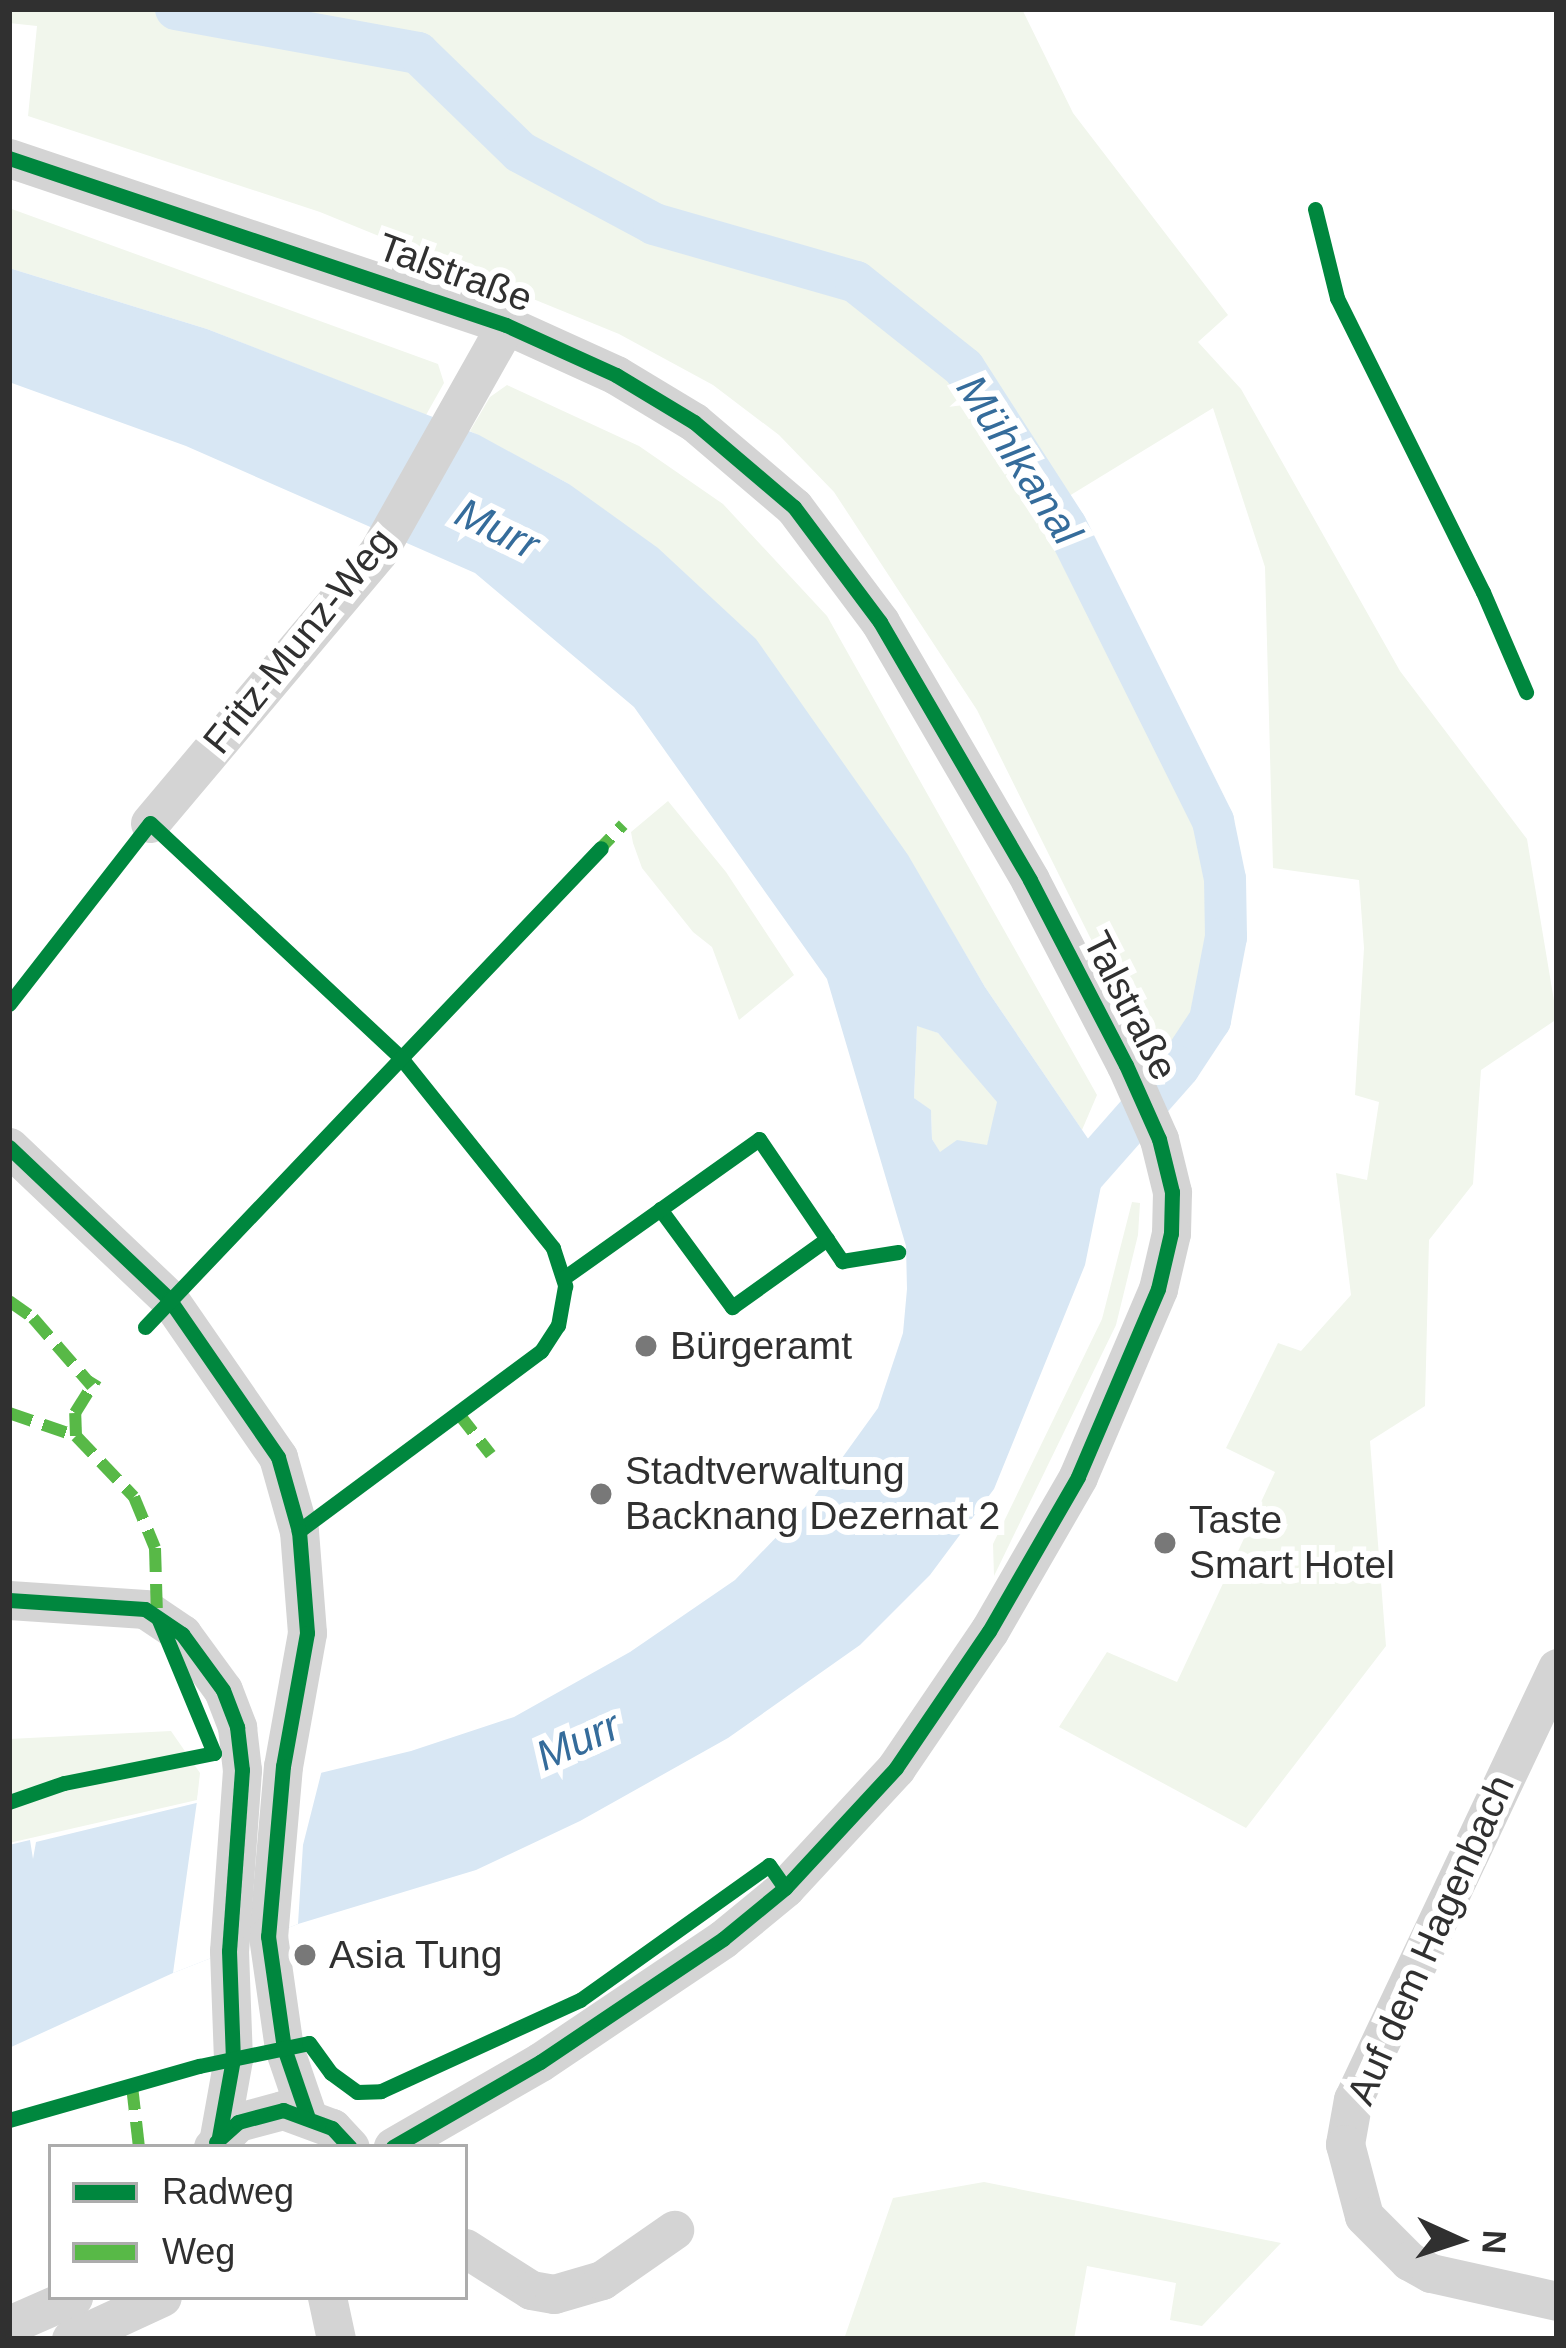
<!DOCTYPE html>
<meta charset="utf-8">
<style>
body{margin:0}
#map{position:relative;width:1566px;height:2348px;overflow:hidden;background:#fff;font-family:Arial,sans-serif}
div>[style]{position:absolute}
.green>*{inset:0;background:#f1f6ec}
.water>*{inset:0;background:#d8e7f4}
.pier>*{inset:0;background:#fff}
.canal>*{height:42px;margin:-21px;padding:0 21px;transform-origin:21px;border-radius:21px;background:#d8e7f4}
.minor>*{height:39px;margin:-19.5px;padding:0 19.5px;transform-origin:19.5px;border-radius:19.5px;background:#d4d4d4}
.quiet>*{height:12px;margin-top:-6px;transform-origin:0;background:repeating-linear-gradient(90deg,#58b947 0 24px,transparent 0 36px)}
.cycleway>*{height:15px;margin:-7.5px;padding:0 7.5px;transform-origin:7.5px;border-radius:7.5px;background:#00873e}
.dots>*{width:33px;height:33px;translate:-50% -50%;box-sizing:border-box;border:6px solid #fff;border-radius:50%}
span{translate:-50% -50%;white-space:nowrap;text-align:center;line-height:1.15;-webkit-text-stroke:12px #fff;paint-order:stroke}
.street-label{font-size:39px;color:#303030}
.poi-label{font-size:39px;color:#303030}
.left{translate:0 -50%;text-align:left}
.water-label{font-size:42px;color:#356c9b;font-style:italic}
.frame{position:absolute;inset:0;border:12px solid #303030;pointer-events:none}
.legend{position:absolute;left:48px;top:2144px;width:420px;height:156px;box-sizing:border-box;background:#fff;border:3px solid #acacac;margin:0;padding:15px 21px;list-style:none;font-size:36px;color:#303030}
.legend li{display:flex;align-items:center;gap:24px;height:60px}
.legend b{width:60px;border:3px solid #acacac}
.north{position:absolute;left:1398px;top:2180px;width:120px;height:120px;-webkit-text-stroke:9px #fff;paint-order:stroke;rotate:93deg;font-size:33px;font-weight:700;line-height:48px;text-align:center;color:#303030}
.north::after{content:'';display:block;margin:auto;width:42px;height:54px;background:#303030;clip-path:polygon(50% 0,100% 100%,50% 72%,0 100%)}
</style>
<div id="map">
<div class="green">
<i style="clip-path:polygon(9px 9px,1022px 9px,1073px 113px,1228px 315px,1198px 342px,1241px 389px,1400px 671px,1527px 839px,1557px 1019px,1481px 1070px,1473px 1184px,1429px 1240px,1425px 1406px,1370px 1441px,1386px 1646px,1246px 1828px,1059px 1727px,1107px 1652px,1177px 1682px,1275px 1472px,1226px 1448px,1278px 1343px,1301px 1351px,1351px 1295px,1336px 1173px,1367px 1180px,1379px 1102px,1355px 1095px,1364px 948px,1359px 880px,1273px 868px,1265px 567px,1213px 408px,1038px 515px,1209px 856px,1217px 901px,1200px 1007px,1159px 1076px,977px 710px,834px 492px,779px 435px,713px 385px,619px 334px,320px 212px,28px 116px,37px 26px,9px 23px)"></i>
<i style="clip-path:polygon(9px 208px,438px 364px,444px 383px,426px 415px,207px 329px,9px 268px)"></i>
<i style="clip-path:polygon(507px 385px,639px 446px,723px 504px,827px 616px,1097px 1095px,1082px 1130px,985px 987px,907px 855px,569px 484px,470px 431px,490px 397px)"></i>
<i style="clip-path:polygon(668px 801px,726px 872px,794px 975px,739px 1020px,712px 947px,693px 932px,642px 868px,633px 843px,631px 832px)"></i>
<i style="clip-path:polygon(917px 1025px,938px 1033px,998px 1102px,987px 1146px,940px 1153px,932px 1139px,931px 1111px,914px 1098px)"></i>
<i style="clip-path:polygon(1132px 1202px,1140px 1203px,1138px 1235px,1116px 1325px,994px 1576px,993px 1544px,1102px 1319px)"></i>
<i style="clip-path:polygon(171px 1731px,200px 1773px,197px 1800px,9px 1843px,9px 1739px)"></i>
<i style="clip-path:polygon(984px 2182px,1083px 2202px,1281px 2243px,1202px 2326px,1170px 2320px,1176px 2283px,1087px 2266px,1074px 2339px,844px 2339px,893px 2198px)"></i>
</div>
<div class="water">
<i style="clip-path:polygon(evenodd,9px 268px,207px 329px,479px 435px,569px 484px,658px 548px,756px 639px,908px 855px,985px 987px,1093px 1146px,1101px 1186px,1085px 1265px,994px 1489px,930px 1575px,860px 1645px,728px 1738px,580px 1821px,476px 1870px,298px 1924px,173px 1973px,9px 2048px,9px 1845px,30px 1840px,33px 1859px,36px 1842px,411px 1751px,514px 1717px,630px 1652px,735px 1580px,811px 1501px,878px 1408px,903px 1333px,907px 1289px,906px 1246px,827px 979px,634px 707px,475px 573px,186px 446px,9px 382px,9px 268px,917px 1026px,938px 1033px,997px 1102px,987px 1145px,957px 1140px,940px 1152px,932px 1139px,931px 1110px,914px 1098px,917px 1026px)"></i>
</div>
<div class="pier">
<i style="clip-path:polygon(323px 1766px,303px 1845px,298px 1924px,173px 1973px,198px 1794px)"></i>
</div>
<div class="canal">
<i style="left:176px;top:9px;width:246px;rotate:10.3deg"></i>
<i style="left:418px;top:53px;width:142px;rotate:44.1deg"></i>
<i style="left:520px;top:152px;width:152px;rotate:28.2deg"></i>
<i style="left:654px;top:224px;width:210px;rotate:16deg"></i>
<i style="left:856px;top:282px;width:138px;rotate:38.5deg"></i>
<i style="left:964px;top:368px;width:188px;rotate:57.2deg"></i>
<i style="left:1066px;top:526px;width:330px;rotate:63.5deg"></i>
<i style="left:1213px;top:821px;width:59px;rotate:78.3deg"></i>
<i style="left:1225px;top:879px;width:58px;rotate:89deg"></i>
<i style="left:1226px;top:937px;width:85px;rotate:100.9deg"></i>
<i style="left:1210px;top:1020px;width:56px;rotate:123.4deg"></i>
<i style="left:1179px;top:1067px;width:180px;rotate:131.4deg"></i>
</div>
<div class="minor">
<i style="left:9px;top:158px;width:524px;rotate:18.57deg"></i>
<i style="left:506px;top:325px;width:121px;rotate:24.4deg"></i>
<i style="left:616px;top:375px;width:91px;rotate:31.1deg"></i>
<i style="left:694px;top:422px;width:131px;rotate:40.4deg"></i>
<i style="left:794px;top:507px;width:144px;rotate:53.2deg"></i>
<i style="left:880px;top:622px;width:298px;rotate:59.8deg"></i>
<i style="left:1030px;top:880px;width:208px;rotate:62.6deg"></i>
<i style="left:1126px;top:1065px;width:81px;rotate:66deg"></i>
<i style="left:1159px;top:1139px;width:55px;rotate:76.2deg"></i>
<i style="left:1172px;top:1192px;width:41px;rotate:91.4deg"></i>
<i style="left:1171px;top:1233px;width:57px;rotate:103.1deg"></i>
<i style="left:1158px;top:1289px;width:204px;rotate:113.1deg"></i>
<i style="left:1078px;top:1477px;width:178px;rotate:120deg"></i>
<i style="left:989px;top:1631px;width:166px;rotate:124.2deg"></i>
<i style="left:896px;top:1768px;width:163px;rotate:132.8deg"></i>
<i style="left:785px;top:1888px;width:80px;rotate:140.6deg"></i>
<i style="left:723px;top:1939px;width:220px;rotate:146.1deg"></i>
<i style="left:540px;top:2062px;width:170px;rotate:150deg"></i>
<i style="left:150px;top:823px;width:354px;rotate:-49.9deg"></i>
<i style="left:378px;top:552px;width:261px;rotate:-60.6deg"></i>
<i style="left:9px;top:1147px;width:221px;rotate:43.5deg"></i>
<i style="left:169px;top:1299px;width:192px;rotate:55.4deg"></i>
<i style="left:278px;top:1457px;width:77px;rotate:74.2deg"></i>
<i style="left:299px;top:1531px;width:102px;rotate:85.5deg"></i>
<i style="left:307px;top:1633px;width:135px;rotate:100.2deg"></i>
<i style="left:283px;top:1766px;width:171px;rotate:95deg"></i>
<i style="left:268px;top:1936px;width:113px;rotate:81.9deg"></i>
<i style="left:284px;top:2048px;width:71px;rotate:71.1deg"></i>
<i style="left:9px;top:1600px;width:136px;rotate:3.8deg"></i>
<i style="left:145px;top:1609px;width:45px;rotate:34deg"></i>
<i style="left:182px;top:1634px;width:69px;rotate:53.8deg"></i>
<i style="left:223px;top:1690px;width:40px;rotate:69deg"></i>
<i style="left:237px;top:1727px;width:43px;rotate:83.4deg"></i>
<i style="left:242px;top:1770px;width:181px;rotate:94.1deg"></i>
<i style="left:229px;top:1951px;width:108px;rotate:87.9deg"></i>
<i style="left:233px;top:2059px;width:79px;rotate:100.2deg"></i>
<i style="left:1557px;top:1668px;width:477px;rotate:115.3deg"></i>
<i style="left:1353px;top:2099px;width:46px;rotate:100.1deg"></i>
<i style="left:1345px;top:2144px;width:74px;rotate:75.2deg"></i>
<i style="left:1364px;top:2216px;width:64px;rotate:45deg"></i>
<i style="left:1409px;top:2261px;width:25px;rotate:29deg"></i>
<i style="left:1431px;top:2273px;width:129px;rotate:12.5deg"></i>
<i style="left:213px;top:2147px;width:35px;rotate:-45deg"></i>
<i style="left:238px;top:2122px;width:47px;rotate:-14.9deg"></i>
<i style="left:283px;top:2110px;width:52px;rotate:20.2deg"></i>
<i style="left:332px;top:2128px;width:26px;rotate:47deg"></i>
<i style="left:465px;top:2248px;width:78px;rotate:32.5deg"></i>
<i style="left:531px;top:2290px;width:23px;rotate:10deg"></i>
<i style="left:554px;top:2294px;width:50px;rotate:-16.3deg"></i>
<i style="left:602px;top:2280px;width:88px;rotate:-34.8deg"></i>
<i style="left:327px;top:2297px;width:43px;rotate:77.9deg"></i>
<i style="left:9px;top:2325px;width:70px;rotate:-23.6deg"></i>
<i style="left:71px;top:2339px;width:100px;rotate:-24.8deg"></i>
</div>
<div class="quiet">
<i style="left:594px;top:855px;width:42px;rotate:-46deg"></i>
<i style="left:9px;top:1301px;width:29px;rotate:35deg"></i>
<i style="left:33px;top:1318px;width:90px;rotate:49.1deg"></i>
<i style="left:9px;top:1413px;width:71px;rotate:18.9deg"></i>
<i style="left:76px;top:1436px;width:84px;rotate:46.4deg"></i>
<i style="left:134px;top:1497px;width:55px;rotate:67.6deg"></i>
<i style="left:155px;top:1548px;width:66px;rotate:88.3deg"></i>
<i style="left:458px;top:1413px;width:53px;rotate:51.8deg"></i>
<i style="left:76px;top:1436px;width:23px;rotate:-92deg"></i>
<i style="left:75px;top:1413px;width:40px;rotate:-58deg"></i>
<i style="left:132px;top:2086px;width:61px;rotate:83.5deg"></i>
</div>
<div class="cycleway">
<i style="left:9px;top:158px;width:524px;rotate:18.57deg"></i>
<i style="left:506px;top:325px;width:121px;rotate:24.4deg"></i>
<i style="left:616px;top:375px;width:91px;rotate:31.1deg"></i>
<i style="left:694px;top:422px;width:131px;rotate:40.4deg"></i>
<i style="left:794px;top:507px;width:144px;rotate:53.2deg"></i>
<i style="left:880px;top:622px;width:298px;rotate:59.8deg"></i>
<i style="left:1030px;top:880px;width:208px;rotate:62.6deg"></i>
<i style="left:1126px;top:1065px;width:81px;rotate:66deg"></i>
<i style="left:1159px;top:1139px;width:55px;rotate:76.2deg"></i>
<i style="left:1172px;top:1192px;width:41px;rotate:91.4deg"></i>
<i style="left:1171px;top:1233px;width:57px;rotate:103.1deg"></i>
<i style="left:1158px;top:1289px;width:204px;rotate:113.1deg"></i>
<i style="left:1078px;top:1477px;width:178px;rotate:120deg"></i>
<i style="left:989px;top:1631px;width:166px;rotate:124.2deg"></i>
<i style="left:896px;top:1768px;width:163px;rotate:132.8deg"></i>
<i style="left:785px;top:1888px;width:80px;rotate:140.6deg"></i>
<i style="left:723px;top:1939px;width:220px;rotate:146.1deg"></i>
<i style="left:540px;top:2062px;width:170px;rotate:150deg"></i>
<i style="left:1315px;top:209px;width:92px;rotate:76.1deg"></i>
<i style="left:1337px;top:298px;width:328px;rotate:63.6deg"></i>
<i style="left:1483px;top:592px;width:109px;rotate:66.7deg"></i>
<i style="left:9px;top:1004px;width:229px;rotate:-52.1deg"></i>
<i style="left:150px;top:823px;width:344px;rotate:43.1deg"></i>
<i style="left:401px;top:1058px;width:243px;rotate:51.3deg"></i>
<i style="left:553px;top:1248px;width:40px;rotate:72deg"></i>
<i style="left:565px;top:1286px;width:40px;rotate:100deg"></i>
<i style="left:558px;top:1325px;width:31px;rotate:123deg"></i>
<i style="left:541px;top:1351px;width:302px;rotate:143.4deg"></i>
<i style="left:9px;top:1147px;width:221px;rotate:43.5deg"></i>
<i style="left:169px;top:1299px;width:192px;rotate:55.4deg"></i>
<i style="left:278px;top:1457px;width:77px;rotate:74.2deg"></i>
<i style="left:299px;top:1531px;width:102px;rotate:85.5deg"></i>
<i style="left:307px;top:1633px;width:135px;rotate:100.2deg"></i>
<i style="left:283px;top:1766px;width:171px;rotate:95deg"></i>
<i style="left:268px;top:1936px;width:113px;rotate:81.9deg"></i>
<i style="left:284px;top:2048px;width:71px;rotate:71.1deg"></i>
<i style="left:660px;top:1209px;width:122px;rotate:53.7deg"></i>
<i style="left:732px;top:1307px;width:117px;rotate:-35.6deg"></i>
<i style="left:565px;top:1277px;width:238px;rotate:-35.4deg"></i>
<i style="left:759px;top:1139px;width:148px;rotate:55.8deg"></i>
<i style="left:842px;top:1261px;width:57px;rotate:-9.1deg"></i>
<i style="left:145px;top:1327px;width:661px;rotate:-46.41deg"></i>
<i style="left:9px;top:1600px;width:136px;rotate:3.8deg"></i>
<i style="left:145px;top:1609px;width:45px;rotate:34deg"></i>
<i style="left:182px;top:1634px;width:69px;rotate:53.8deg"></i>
<i style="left:223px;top:1690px;width:40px;rotate:69deg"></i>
<i style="left:237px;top:1727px;width:43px;rotate:83.4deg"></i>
<i style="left:242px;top:1770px;width:181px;rotate:94.1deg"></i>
<i style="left:229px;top:1951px;width:108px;rotate:87.9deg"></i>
<i style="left:233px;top:2059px;width:79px;rotate:100.2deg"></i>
<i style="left:9px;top:1802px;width:58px;rotate:-19.1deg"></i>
<i style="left:64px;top:1783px;width:153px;rotate:-11.3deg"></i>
<i style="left:214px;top:1753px;width:144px;rotate:-112.5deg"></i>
<i style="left:9px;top:2120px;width:198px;rotate:-15.9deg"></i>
<i style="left:199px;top:2066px;width:112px;rotate:-11.8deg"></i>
<i style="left:309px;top:2043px;width:37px;rotate:54deg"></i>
<i style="left:331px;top:2073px;width:32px;rotate:36deg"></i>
<i style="left:357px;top:2092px;width:24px;rotate:-2deg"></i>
<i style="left:381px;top:2091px;width:219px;rotate:-24.6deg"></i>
<i style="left:580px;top:2000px;width:232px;rotate:-35.5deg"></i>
<i style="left:769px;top:1865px;width:28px;rotate:55deg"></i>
<i style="left:216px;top:2142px;width:30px;rotate:-42deg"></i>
<i style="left:238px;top:2122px;width:47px;rotate:-14.9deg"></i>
<i style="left:283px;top:2110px;width:52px;rotate:20.2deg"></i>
<i style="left:332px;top:2128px;width:26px;rotate:47deg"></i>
</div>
<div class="dots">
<i style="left:646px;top:1346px;background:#787878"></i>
<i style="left:601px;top:1494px;background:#787878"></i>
<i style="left:1165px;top:1543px;background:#787878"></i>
<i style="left:305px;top:1955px;background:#787878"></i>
</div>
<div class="street-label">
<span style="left:455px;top:273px;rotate:20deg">Talstraße</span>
<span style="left:299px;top:641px;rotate:-51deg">Fritz-Munz-Weg</span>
<span style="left:1130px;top:1006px;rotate:63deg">Talstraße</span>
<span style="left:1431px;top:1940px;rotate:-66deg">Auf dem Hagenbach</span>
</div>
<div class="poi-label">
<span class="left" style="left:670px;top:1346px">Bürgeramt</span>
<span class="left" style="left:625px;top:1494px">Stadtverwaltung<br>Backnang Dezernat 2</span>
<span class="left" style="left:1189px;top:1543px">Taste<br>Smart Hotel</span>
<span class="left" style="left:329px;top:1955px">Asia Tung</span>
</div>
<div class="water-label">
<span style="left:1019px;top:460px;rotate:57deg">Mühlkanal</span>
<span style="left:497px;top:529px;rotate:26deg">Murr</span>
<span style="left:578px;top:1741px;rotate:-24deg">Murr</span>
</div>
<div class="frame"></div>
<ul class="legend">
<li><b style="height:15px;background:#00873e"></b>Radweg</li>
<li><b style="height:15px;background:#58b947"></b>Weg</li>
</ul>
<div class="north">N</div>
</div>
